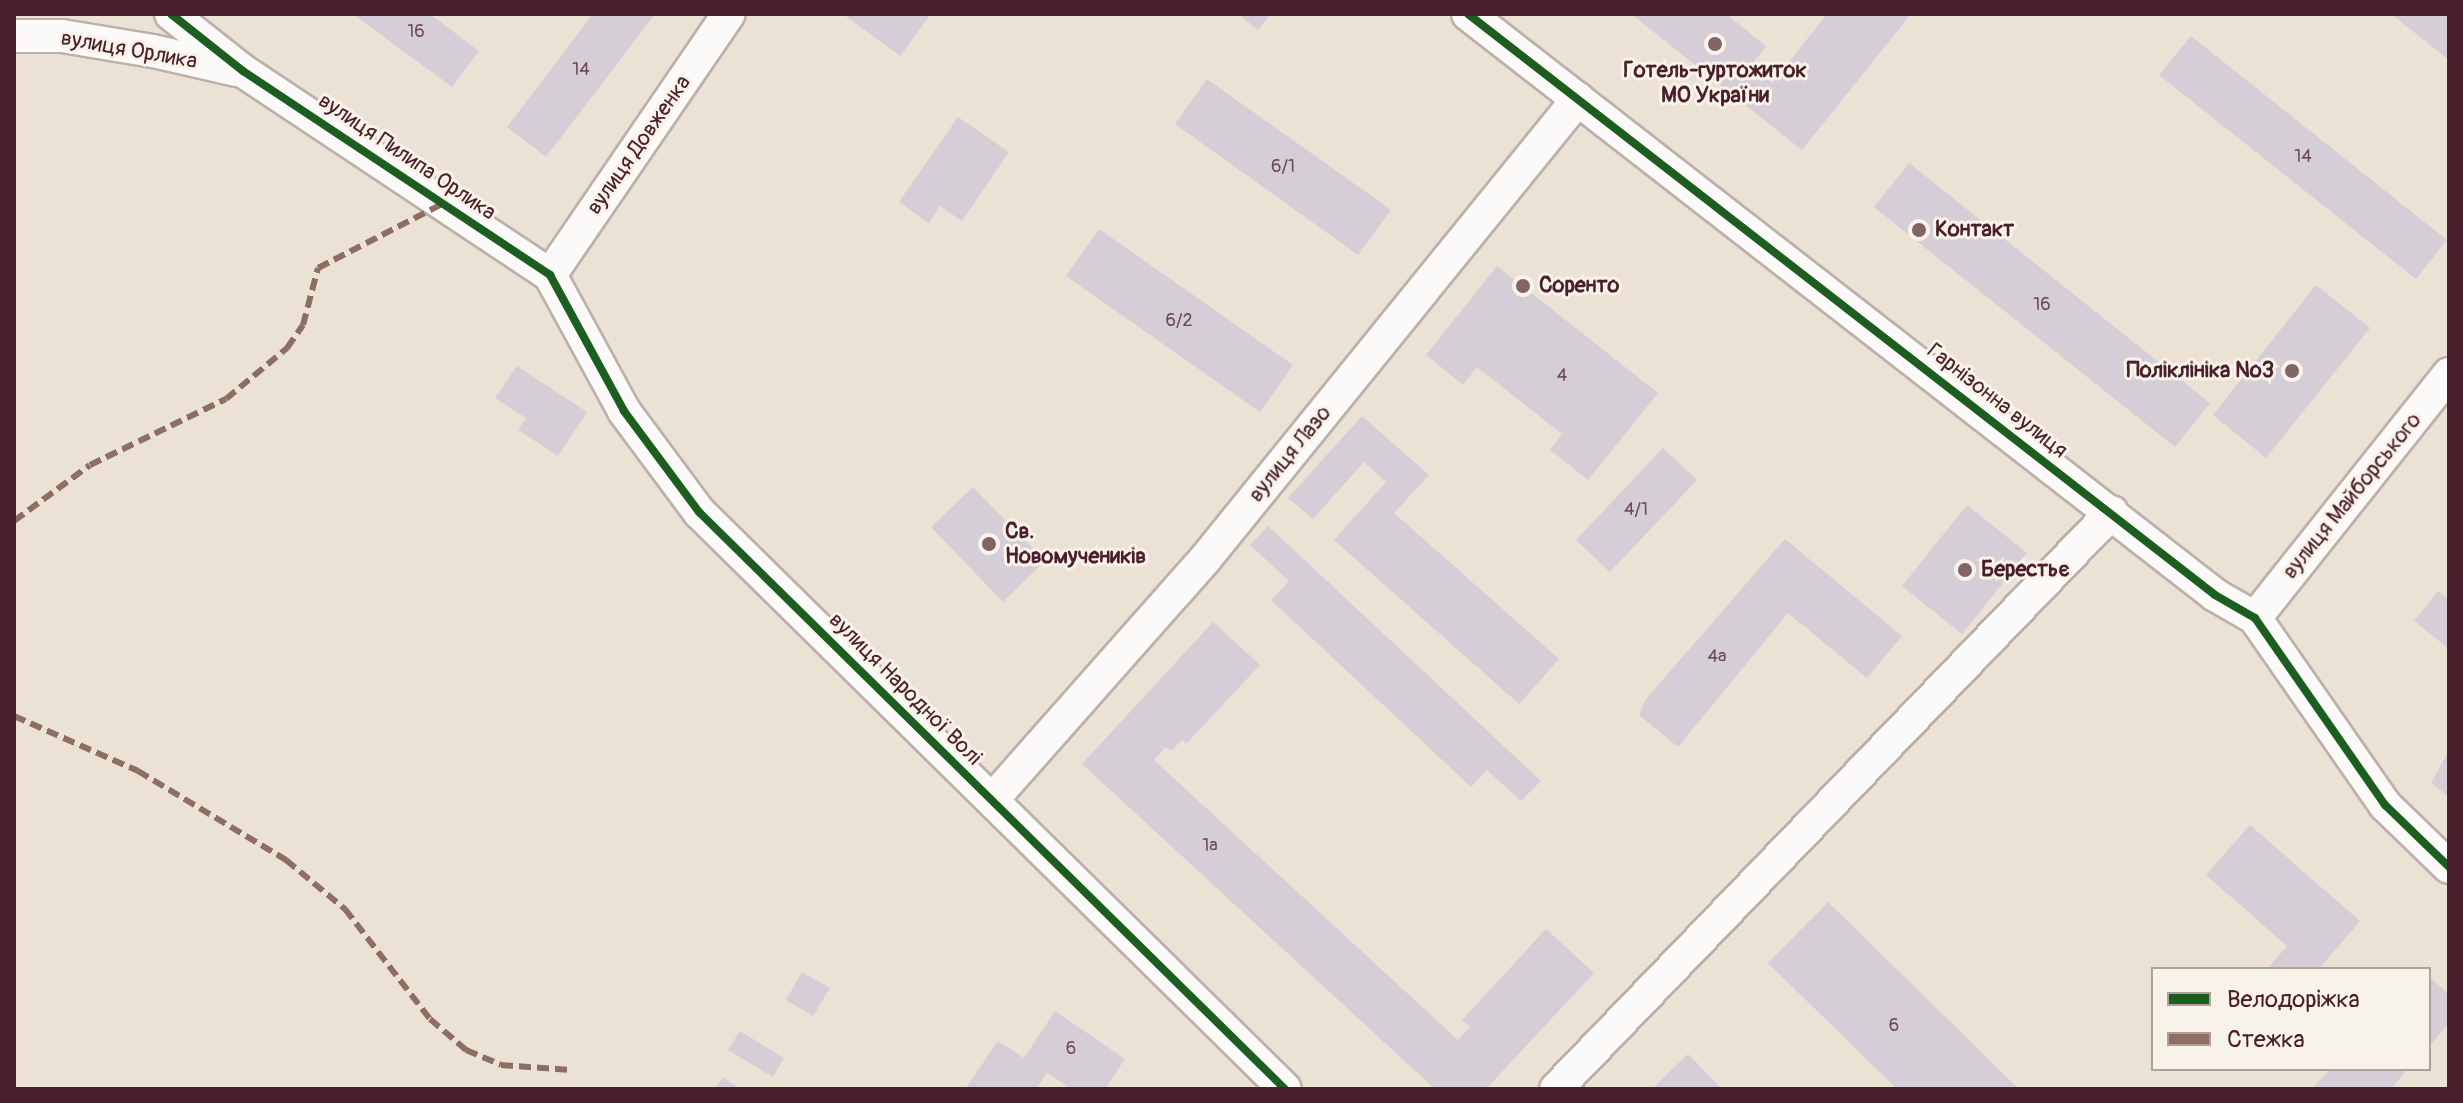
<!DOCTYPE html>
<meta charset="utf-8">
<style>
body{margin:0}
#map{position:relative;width:2463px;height:1103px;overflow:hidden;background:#ebe1d5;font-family:Pangolin,sans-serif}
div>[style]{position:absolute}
.building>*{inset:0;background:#d5ced6}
.roads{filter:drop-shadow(2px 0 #bbb1aa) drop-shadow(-2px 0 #bbb1aa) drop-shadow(0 2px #bbb1aa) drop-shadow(0 -2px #bbb1aa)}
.minor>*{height:32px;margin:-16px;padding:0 16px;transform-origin:16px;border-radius:16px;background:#fcfaf9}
.quiet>*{height:6px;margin-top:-3px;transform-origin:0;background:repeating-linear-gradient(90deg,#8d6e63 0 12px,transparent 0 18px)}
.cycleway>*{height:8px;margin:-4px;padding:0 4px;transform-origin:4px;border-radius:4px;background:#1b5e20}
.dots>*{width:22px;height:22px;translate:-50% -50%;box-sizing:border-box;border:4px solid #f7f3e8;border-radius:50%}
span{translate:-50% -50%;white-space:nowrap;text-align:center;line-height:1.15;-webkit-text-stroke:6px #f7f3e8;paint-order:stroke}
.number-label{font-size:18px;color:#6d4b56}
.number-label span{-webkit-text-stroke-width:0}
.street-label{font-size:22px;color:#4a1f2b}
.poi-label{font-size:22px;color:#4a1f2b;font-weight:700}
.left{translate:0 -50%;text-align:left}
.right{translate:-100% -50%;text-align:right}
.frame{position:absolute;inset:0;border:16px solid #4a1f2b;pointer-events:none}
.legend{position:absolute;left:2151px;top:967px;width:280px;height:104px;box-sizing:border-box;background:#f7f3e8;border:2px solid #b29e9c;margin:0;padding:10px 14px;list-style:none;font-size:24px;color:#4a1f2b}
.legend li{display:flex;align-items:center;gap:16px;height:40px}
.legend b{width:40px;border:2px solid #b29e9c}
</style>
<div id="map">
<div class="building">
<i style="clip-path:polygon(353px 14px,430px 14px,479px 51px,452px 87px)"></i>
<i style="clip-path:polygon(593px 14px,655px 14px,546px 157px,507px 127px)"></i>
<i style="clip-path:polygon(843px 14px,931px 14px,900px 56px)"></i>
<i style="clip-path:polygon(1238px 14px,1271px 14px,1258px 30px)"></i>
<i style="clip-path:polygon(1631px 14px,1676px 14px,1680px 17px,1683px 14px,1726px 14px,1766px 46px,1751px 66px,1772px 83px,1827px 14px,1911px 14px,1802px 150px)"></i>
<i style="clip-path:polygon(2391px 14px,2449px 14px,2449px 60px)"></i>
<i style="clip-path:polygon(2191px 36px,2447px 240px,2416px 279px,2159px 75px)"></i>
<i style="clip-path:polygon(1207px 79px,1391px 210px,1358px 255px,1175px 124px)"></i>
<i style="clip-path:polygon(958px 117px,1009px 152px,962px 221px,940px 206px,929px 223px,899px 202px)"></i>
<i style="clip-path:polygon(1909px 163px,2210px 403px,2175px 447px,1874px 207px)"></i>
<i style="clip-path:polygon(1099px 229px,1293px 365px,1260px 412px,1066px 276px)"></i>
<i style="clip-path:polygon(1497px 266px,1658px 393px,1588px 480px,1550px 450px,1562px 434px,1477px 367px,1463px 385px,1426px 355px)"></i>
<i style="clip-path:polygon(2316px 285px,2370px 328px,2266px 458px,2213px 415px)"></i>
<i style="clip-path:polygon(517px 366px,587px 412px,558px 456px,518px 430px,526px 418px,495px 398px)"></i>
<i style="clip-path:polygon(1362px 416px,1429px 475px,1394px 513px,1559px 659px,1519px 704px,1334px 540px,1386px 482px,1364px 462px,1313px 519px,1288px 498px)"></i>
<i style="clip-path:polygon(1663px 448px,1697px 480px,1610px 572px,1576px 540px)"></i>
<i style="clip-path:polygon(973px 487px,1045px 561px,1003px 602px,931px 527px)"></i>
<i style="clip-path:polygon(1967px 505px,2027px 553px,1962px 634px,1902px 586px)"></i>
<i style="clip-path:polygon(1268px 526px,1541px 781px,1521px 801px,1487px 770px,1471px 787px,1271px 600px,1289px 581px,1250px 545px)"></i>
<i style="clip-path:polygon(1785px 539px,1902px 636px,1867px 678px,1788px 613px,1678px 747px,1639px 715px,1646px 699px)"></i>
<i style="clip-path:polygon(2438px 591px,2449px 600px,2449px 649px,2414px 621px)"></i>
<i style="clip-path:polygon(1213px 622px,1260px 665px,1186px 744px,1182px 740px,1171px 751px,1166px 747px,1154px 760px,1458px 1040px,1470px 1027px,1462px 1020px,1546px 929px,1594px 973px,1486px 1089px,1435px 1089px,1082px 764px)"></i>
<i style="clip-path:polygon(2449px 750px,2449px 797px,2431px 783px)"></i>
<i style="clip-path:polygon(2250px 825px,2360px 921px,2319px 969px,2267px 969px,2287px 946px,2206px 875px)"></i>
<i style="clip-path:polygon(1828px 902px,2019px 1089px,1897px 1089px,1768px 963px)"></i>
<i style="clip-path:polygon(802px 972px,830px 988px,813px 1016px,786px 1000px)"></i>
<i style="clip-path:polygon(2429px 977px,2449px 994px,2449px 1023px,2429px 1046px)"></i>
<i style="clip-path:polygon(1055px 1011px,1125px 1059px,1105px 1089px,1071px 1089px,1047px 1073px,1036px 1089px,965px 1089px,998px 1041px,1024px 1058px)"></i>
<i style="clip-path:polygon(740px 1031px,784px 1058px,773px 1077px,728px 1050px)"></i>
<i style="clip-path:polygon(1688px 1054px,1722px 1089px,1652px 1089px)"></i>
<i style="clip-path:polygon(2330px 1069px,2408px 1069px,2391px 1089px,2312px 1089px)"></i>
<i style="clip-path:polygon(723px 1077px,740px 1089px,715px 1089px)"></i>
</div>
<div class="roads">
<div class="minor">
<i style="left:171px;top:14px;width:92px;rotate:38.4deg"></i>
<i style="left:243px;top:71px;width:369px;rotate:33.6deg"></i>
<i style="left:550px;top:275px;width:155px;rotate:61.4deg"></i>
<i style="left:624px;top:411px;width:126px;rotate:53.4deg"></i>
<i style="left:699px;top:512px;width:822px;rotate:44.56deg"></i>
<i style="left:1468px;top:14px;width:946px;rotate:37.87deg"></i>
<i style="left:2215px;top:595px;width:46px;rotate:29.9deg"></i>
<i style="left:2255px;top:618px;width:228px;rotate:55.2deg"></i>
<i style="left:2385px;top:805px;width:89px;rotate:44.1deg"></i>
<i style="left:14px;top:36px;width:48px"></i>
<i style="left:62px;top:36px;width:92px;rotate:9.4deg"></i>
<i style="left:153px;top:51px;width:85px;rotate:12.9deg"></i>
<i style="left:550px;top:275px;width:316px;rotate:-55.6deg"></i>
<i style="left:2255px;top:618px;width:312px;rotate:-51.5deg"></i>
<i style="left:992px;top:800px;width:323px;rotate:-48.5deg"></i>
<i style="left:1206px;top:558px;width:591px;rotate:-50.98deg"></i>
<i style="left:1556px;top:1089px;width:801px;rotate:-46.06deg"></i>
</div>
</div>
<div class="quiet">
<i style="left:14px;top:521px;width:94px;rotate:-36.4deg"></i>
<i style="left:90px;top:465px;width:151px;rotate:-25.9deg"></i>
<i style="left:226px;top:399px;width:80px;rotate:-39.9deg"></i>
<i style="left:287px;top:348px;width:28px;rotate:-55deg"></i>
<i style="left:303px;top:325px;width:59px;rotate:-75.3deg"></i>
<i style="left:318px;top:268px;width:142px;rotate:-27.3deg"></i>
<i style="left:14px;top:716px;width:136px;rotate:23.9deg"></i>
<i style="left:138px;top:771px;width:173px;rotate:31deg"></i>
<i style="left:286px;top:860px;width:77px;rotate:39.7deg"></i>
<i style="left:345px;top:909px;width:139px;rotate:52.3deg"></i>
<i style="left:430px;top:1019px;width:48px;rotate:40.7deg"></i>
<i style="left:466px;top:1050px;width:38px;rotate:23deg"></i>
<i style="left:501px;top:1065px;width:70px;rotate:4.1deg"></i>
</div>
<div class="cycleway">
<i style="left:171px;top:14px;width:92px;rotate:38.4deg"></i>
<i style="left:243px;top:71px;width:369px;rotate:33.6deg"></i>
<i style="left:550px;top:275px;width:155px;rotate:61.4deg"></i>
<i style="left:624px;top:411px;width:126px;rotate:53.4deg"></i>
<i style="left:699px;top:512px;width:822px;rotate:44.56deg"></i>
<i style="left:1468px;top:14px;width:946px;rotate:37.87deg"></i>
<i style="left:2215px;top:595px;width:46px;rotate:29.9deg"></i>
<i style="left:2255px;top:618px;width:228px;rotate:55.2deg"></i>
<i style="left:2385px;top:805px;width:89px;rotate:44.1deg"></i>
</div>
<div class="dots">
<i style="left:1715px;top:44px;background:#826366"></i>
<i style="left:1919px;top:230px;background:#826366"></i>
<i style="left:1523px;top:286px;background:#826366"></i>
<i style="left:2292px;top:371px;background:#826366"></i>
<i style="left:989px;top:544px;background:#826366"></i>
<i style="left:1965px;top:570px;background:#826366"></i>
</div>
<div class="number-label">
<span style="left:416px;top:32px">16</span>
<span style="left:581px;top:70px">14</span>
<span style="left:2303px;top:157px">14</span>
<span style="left:1283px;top:167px">6/1</span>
<span style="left:2042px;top:305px">16</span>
<span style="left:1179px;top:321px">6/2</span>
<span style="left:1562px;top:376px">4</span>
<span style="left:1636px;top:510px">4/1</span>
<span style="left:1717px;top:657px">4а</span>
<span style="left:1210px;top:846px">1а</span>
<span style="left:1894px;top:1026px">6</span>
<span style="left:1071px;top:1049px">6</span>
</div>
<div class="street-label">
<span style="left:129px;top:50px;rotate:10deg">вулиця Орлика</span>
<span style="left:639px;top:145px;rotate:-55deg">вулиця Довженка</span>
<span style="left:407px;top:157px;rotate:34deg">вулиця Пилипа Орлика</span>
<span style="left:1997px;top:401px;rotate:38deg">Гарнізонна вулиця</span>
<span style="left:1290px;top:454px;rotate:-51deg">вулиця Лазо</span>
<span style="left:2352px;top:496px;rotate:-51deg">вулиця Майборського</span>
<span style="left:905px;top:689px;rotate:45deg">вулиця Народної Волі</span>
</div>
<div class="poi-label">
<span style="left:1715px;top:83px">Готель-гуртожиток<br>МО України</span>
<span class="left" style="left:1935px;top:230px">Контакт</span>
<span class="left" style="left:1539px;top:286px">Соренто</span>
<span class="right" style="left:2274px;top:371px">Поліклініка №3</span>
<span class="left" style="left:1005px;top:544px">Св.<br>Новомучеників</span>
<span class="left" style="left:1981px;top:570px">Берестьє</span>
</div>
<div class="frame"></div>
<ul class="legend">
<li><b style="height:10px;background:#1b5e20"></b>Велодоріжка</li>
<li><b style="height:10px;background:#8d6e63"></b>Стежка</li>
</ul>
</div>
